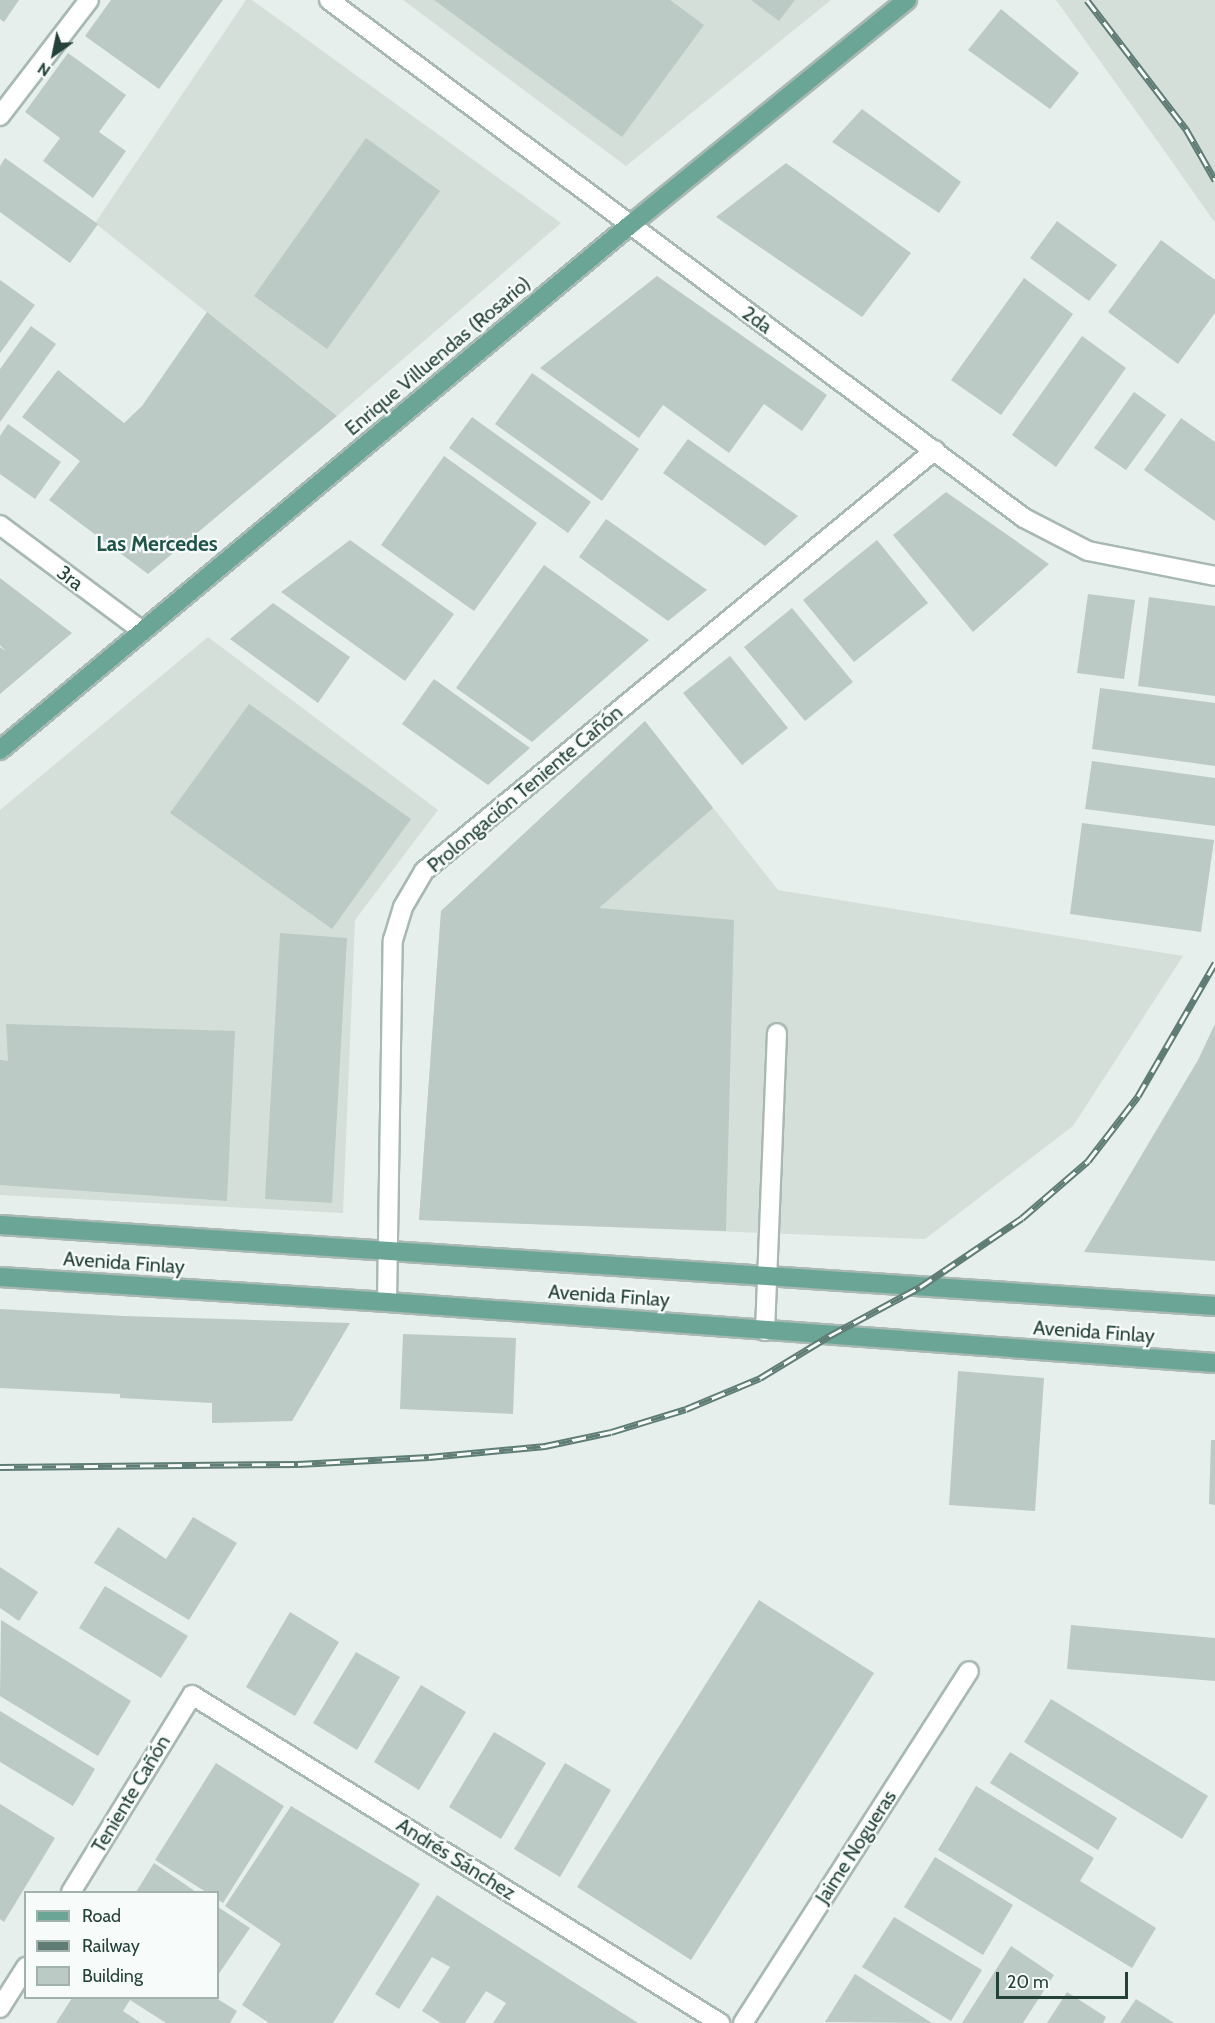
<!DOCTYPE html>
<meta charset="utf-8">
<style>
body{margin:0}
#map{position:relative;width:1215px;height:2023px;overflow:hidden;background:#e6efeb;font-family:Cabin,sans-serif}
div>[style]{position:absolute}
.built>*{inset:0;background:#d4dfda}
.building>*{inset:0;background:#bbcac4}
.roads{filter:drop-shadow(2px 0 #a8b8b2) drop-shadow(-2px 0 #a8b8b2) drop-shadow(0 2px #a8b8b2) drop-shadow(0 -2px #a8b8b2)}
.minor>*{height:18px;margin:-9px;padding:0 9px;transform-origin:9px;border-radius:9px;background:#fff}
.major>*{height:18px;margin:-9px;padding:0 9px;transform-origin:9px;border-radius:9px;background:#6aa596}
.rail>*{height:7px;margin-top:-3.5px;transform-origin:0;background:repeating-linear-gradient(90deg,#f7fbf9 0 14px,#5f7d75 0 28px);box-sizing:border-box;border-block:2px solid #5f7d75}
span{translate:-50% -50%;white-space:nowrap;text-align:center;line-height:1.15;-webkit-text-stroke:4.5px #f7fbf9;paint-order:stroke}
.street-label{font-size:20px;color:#24423a}
.neighbourhood-label{font-size:21px;color:#1f5548;font-weight:700}
.legend{position:absolute;left:24px;top:1891px;width:195px;height:108px;box-sizing:border-box;background:#f7fbf9;border:2px solid #a3b1ad;margin:0;padding:8px 10px;list-style:none;font-size:18px;color:#24423a}
.legend li{display:flex;align-items:center;gap:12px;height:30px}
.legend b{width:30px;border:2px solid #a3b1ad}
.north{position:absolute;left:24px;top:24px;width:60px;height:60px;-webkit-text-stroke:4px #f7fbf9;paint-order:stroke;rotate:213deg;font-size:16px;font-weight:700;line-height:24px;text-align:center;color:#24423a}
.north::after{content:'';display:block;margin:auto;width:21px;height:27px;background:#24423a;clip-path:polygon(50% 0,100% 100%,50% 72%,0 100%)}
.scale{position:absolute;left:996px;top:1972px;width:132px;height:27px;box-sizing:border-box;border:3px solid #24423a;border-top:0;padding-left:8px;font-size:18px;line-height:21px;white-space:nowrap;color:#24423a;-webkit-text-stroke:4px #f7fbf9;paint-order:stroke}
</style>
<div id="map">
<div class="built">
<i style="clip-path:polygon(246px 0,252px 0,561px 223px,337px 416px,95px 223px)"></i>
<i style="clip-path:polygon(403px 0,831px 0,626px 166px)"></i>
<i style="clip-path:polygon(1056px 0,1215px 0,1215px 223px,1161px 146px)"></i>
<i style="clip-path:polygon(208px 637px,438px 810px,355px 920px,343px 1213px,0 1195px,0 810px)"></i>
<i style="clip-path:polygon(645px 721px,778px 890px,1183px 956px,1073px 1126px,925px 1239px,419px 1220px,441px 911px)"></i>
</div>
<div class="building">
<i style="clip-path:polygon(0 0,19px 0,4px 22px,0 19px)"></i>
<i style="clip-path:polygon(111px 0,223px 0,159px 89px,85px 36px)"></i>
<i style="clip-path:polygon(434px 0,670px 0,704px 25px,622px 137px)"></i>
<i style="clip-path:polygon(751px 0,795px 0,779px 21px)"></i>
<i style="clip-path:polygon(1001px 9px,1079px 73px,1050px 109px,968px 50px)"></i>
<i style="clip-path:polygon(68px 53px,126px 95px,99px 132px,126px 151px,93px 198px,43px 161px,60px 138px,25px 112px)"></i>
<i style="clip-path:polygon(862px 109px,961px 182px,939px 213px,832px 142px)"></i>
<i style="clip-path:polygon(366px 138px,440px 191px,327px 349px,254px 296px)"></i>
<i style="clip-path:polygon(5px 158px,98px 224px,70px 263px,0 212px,0 166px)"></i>
<i style="clip-path:polygon(786px 163px,911px 253px,862px 317px,716px 217px)"></i>
<i style="clip-path:polygon(1057px 221px,1117px 265px,1089px 301px,1030px 258px)"></i>
<i style="clip-path:polygon(1161px 240px,1215px 280px,1215px 313px,1178px 364px,1108px 312px)"></i>
<i style="clip-path:polygon(657px 276px,827px 395px,802px 431px,764px 404px,729px 453px,663px 405px,639px 438px,540px 368px)"></i>
<i style="clip-path:polygon(1024px 278px,1073px 314px,1001px 415px,951px 380px)"></i>
<i style="clip-path:polygon(0 280px,35px 305px,0 353px)"></i>
<i style="clip-path:polygon(207px 312px,337px 416px,148px 574px,49px 500px,80px 461px,22px 417px,58px 370px,124px 423px,142px 406px)"></i>
<i style="clip-path:polygon(31px 326px,56px 344px,0 422px,0 369px)"></i>
<i style="clip-path:polygon(1082px 336px,1126px 368px,1056px 467px,1012px 435px)"></i>
<i style="clip-path:polygon(532px 373px,639px 449px,602px 501px,495px 424px)"></i>
<i style="clip-path:polygon(1134px 392px,1166px 415px,1126px 470px,1094px 448px)"></i>
<i style="clip-path:polygon(472px 417px,591px 502px,568px 533px,449px 448px)"></i>
<i style="clip-path:polygon(1181px 418px,1215px 442px,1215px 521px,1144px 470px)"></i>
<i style="clip-path:polygon(8px 424px,61px 462px,35px 499px,0 474px,0 436px)"></i>
<i style="clip-path:polygon(688px 439px,798px 516px,765px 546px,663px 473px)"></i>
<i style="clip-path:polygon(444px 456px,537px 523px,474px 611px,381px 545px)"></i>
<i style="clip-path:polygon(946px 492px,1049px 564px,973px 632px,893px 535px)"></i>
<i style="clip-path:polygon(606px 519px,707px 590px,668px 621px,579px 557px)"></i>
<i style="clip-path:polygon(350px 540px,454px 614px,405px 681px,281px 592px)"></i>
<i style="clip-path:polygon(877px 540px,928px 603px,854px 662px,803px 600px)"></i>
<i style="clip-path:polygon(544px 565px,649px 640px,532px 742px,456px 688px)"></i>
<i style="clip-path:polygon(0 578px,72px 633px,0 694px,0 647px,6px 651px,0 645px)"></i>
<i style="clip-path:polygon(1088px 594px,1135px 600px,1124px 679px,1077px 673px)"></i>
<i style="clip-path:polygon(1149px 597px,1215px 606px,1215px 696px,1138px 686px)"></i>
<i style="clip-path:polygon(273px 603px,350px 657px,318px 703px,230px 639px)"></i>
<i style="clip-path:polygon(792px 608px,853px 682px,805px 721px,744px 647px)"></i>
<i style="clip-path:polygon(730px 656px,788px 728px,742px 765px,683px 693px)"></i>
<i style="clip-path:polygon(434px 679px,530px 748px,488px 785px,402px 724px)"></i>
<i style="clip-path:polygon(1100px 688px,1215px 703px,1215px 766px,1092px 749px)"></i>
<i style="clip-path:polygon(249px 704px,411px 819px,332px 929px,170px 813px)"></i>
<i style="clip-path:polygon(645px 721px,713px 808px,599px 908px,734px 920px,726px 1231px,419px 1220px,441px 911px)"></i>
<i style="clip-path:polygon(1092px 761px,1215px 778px,1215px 826px,1085px 809px)"></i>
<i style="clip-path:polygon(1082px 823px,1214px 840px,1201px 932px,1070px 914px)"></i>
<i style="clip-path:polygon(280px 933px,347px 938px,332px 1203px,265px 1199px)"></i>
<i style="clip-path:polygon(6px 1024px,235px 1031px,227px 1201px,0 1185px,0 1060px,8px 1061px)"></i>
<i style="clip-path:polygon(1215px 1024px,1215px 1261px,1084px 1252px,1198px 1060px)"></i>
<i style="clip-path:polygon(0 1309px,124px 1316px,350px 1323px,292px 1421px,212px 1423px,212px 1403px,120px 1398px,120px 1394px,0 1388px)"></i>
<i style="clip-path:polygon(403px 1334px,516px 1338px,513px 1414px,400px 1409px)"></i>
<i style="clip-path:polygon(958px 1371px,1044px 1378px,1035px 1511px,949px 1505px)"></i>
<i style="clip-path:polygon(1211px 1440px,1215px 1440px,1215px 1505px,1209px 1504px)"></i>
<i style="clip-path:polygon(193px 1517px,237px 1543px,189px 1620px,94px 1563px,118px 1527px,166px 1559px)"></i>
<i style="clip-path:polygon(0 1567px,38px 1592px,19px 1621px,0 1608px)"></i>
<i style="clip-path:polygon(105px 1586px,188px 1636px,161px 1678px,79px 1628px)"></i>
<i style="clip-path:polygon(759px 1600px,874px 1673px,691px 1960px,577px 1887px)"></i>
<i style="clip-path:polygon(290px 1612px,339px 1642px,295px 1716px,246px 1687px)"></i>
<i style="clip-path:polygon(1px 1620px,131px 1701px,98px 1756px,0 1696px)"></i>
<i style="clip-path:polygon(1071px 1625px,1215px 1638px,1215px 1681px,1067px 1669px)"></i>
<i style="clip-path:polygon(356px 1652px,400px 1677px,357px 1750px,313px 1723px)"></i>
<i style="clip-path:polygon(421px 1685px,466px 1712px,419px 1790px,374px 1762px)"></i>
<i style="clip-path:polygon(1051px 1699px,1208px 1796px,1182px 1839px,1024px 1742px)"></i>
<i style="clip-path:polygon(0 1711px,95px 1769px,73px 1806px,0 1762px)"></i>
<i style="clip-path:polygon(494px 1732px,546px 1763px,501px 1839px,449px 1807px)"></i>
<i style="clip-path:polygon(1010px 1752px,1117px 1818px,1098px 1850px,990px 1783px)"></i>
<i style="clip-path:polygon(216px 1763px,284px 1806px,223px 1903px,218px 1900px,218px 1892px,206px 1892px,155px 1860px)"></i>
<i style="clip-path:polygon(565px 1763px,611px 1790px,560px 1877px,514px 1849px)"></i>
<i style="clip-path:polygon(976px 1786px,1094px 1858px,1080px 1881px,1156px 1928px,1132px 1968px,938px 1850px)"></i>
<i style="clip-path:polygon(0 1804px,55px 1838px,4px 1922px,0 1919px)"></i>
<i style="clip-path:polygon(291px 1806px,420px 1884px,333px 2023px,269px 2023px,242px 2005px,281px 1944px,225px 1906px)"></i>
<i style="clip-path:polygon(935px 1857px,1013px 1905px,983px 1955px,904px 1907px)"></i>
<i style="clip-path:polygon(154px 1863px,196px 1892px,136px 1892px)"></i>
<i style="clip-path:polygon(437px 1895px,638px 2023px,493px 2023px,506px 2003px,486px 1991px,465px 2023px,441px 2023px,422px 2011px,450px 1967px,432px 1957px,399px 2009px,375px 1994px)"></i>
<i style="clip-path:polygon(218px 1907px,250px 1928px,218px 1975px)"></i>
<i style="clip-path:polygon(894px 1917px,982px 1970px,951px 2021px,862px 1967px)"></i>
<i style="clip-path:polygon(1011px 1946px,1054px 1975px,1023px 2023px,962px 2023px)"></i>
<i style="clip-path:polygon(855px 1974px,932px 2023px,825px 2022px)"></i>
<i style="clip-path:polygon(1067px 1992px,1106px 2017px,1103px 2023px,1047px 2023px)"></i>
<i style="clip-path:polygon(72px 1998px,216px 1998px,237px 2011px,230px 2023px,166px 2023px,130px 2000px,123px 2011px,141px 2023px,56px 2023px)"></i>
<i style="clip-path:polygon(1136px 1999px,1174px 2023px,1120px 2023px)"></i>
</div>
<div class="roads">
<div class="minor">
<i style="left:329px;top:0;width:867px;rotate:36.7deg"></i>
<i style="left:1024px;top:518px;width:72px;rotate:27.3deg"></i>
<i style="left:1088px;top:551px;width:129px;rotate:11.1deg"></i>
<i style="left:0;top:116px;width:146px;rotate:-52.5deg"></i>
<i style="left:0;top:525px;width:177px;rotate:36.7deg"></i>
<i style="left:387px;top:1302px;width:362px;rotate:-89.1deg"></i>
<i style="left:393px;top:940px;width:34px;rotate:-73deg"></i>
<i style="left:403px;top:907px;width:42px;rotate:-59.7deg"></i>
<i style="left:424px;top:871px;width:662px;rotate:-39.48deg"></i>
<i style="left:765px;top:1331px;width:298px;rotate:-87.7deg"></i>
<i style="left:71px;top:1892px;width:231px;rotate:-58.4deg"></i>
<i style="left:192px;top:1695px;width:622px;rotate:31.85deg"></i>
<i style="left:0;top:2008px;width:49px;rotate:-57.6deg"></i>
<i style="left:743px;top:2023px;width:418px;rotate:-57.3deg"></i>
</div>
<div class="major">
<i style="left:0;top:750px;width:820px;rotate:-39.81deg"></i>
<i style="left:630px;top:225px;width:357px;rotate:-39.1deg"></i>
<i style="left:0;top:1225px;width:1218px;rotate:3.81deg"></i>
<i style="left:0;top:1277px;width:388px;rotate:3.7deg"></i>
<i style="left:387px;top:1302px;width:830px;rotate:4.21deg"></i>
</div>
</div>
<div class="rail">
<i style="left:1087px;top:0;width:163px;rotate:52.5deg"></i>
<i style="left:1186px;top:129px;width:59px;rotate:60.4deg"></i>
<i style="left:0;top:1467px;width:298px;rotate:-0.6deg"></i>
<i style="left:298px;top:1464px;width:131px;rotate:-3.1deg"></i>
<i style="left:429px;top:1457px;width:117px;rotate:-5.4deg"></i>
<i style="left:545px;top:1446px;width:67px;rotate:-12deg"></i>
<i style="left:611px;top:1432px;width:78px;rotate:-17deg"></i>
<i style="left:686px;top:1409px;width:80px;rotate:-22.7deg"></i>
<i style="left:760px;top:1378px;width:81px;rotate:-31.3deg"></i>
<i style="left:829px;top:1336px;width:103px;rotate:-28.3deg"></i>
<i style="left:920px;top:1287px;width:123px;rotate:-34.1deg"></i>
<i style="left:1022px;top:1218px;width:87px;rotate:-40.8deg"></i>
<i style="left:1088px;top:1161px;width:82px;rotate:-52.4deg"></i>
<i style="left:1138px;top:1096px;width:154px;rotate:-59.9deg"></i>
</div>
<div class="street-label">
<span style="left:757px;top:320px;rotate:36deg">2da</span>
<span style="left:438px;top:356px;rotate:-40deg">Enrique Villuendas (Rosario)</span>
<span style="left:70px;top:578px;rotate:37deg">3ra</span>
<span style="left:525px;top:789px;rotate:-40deg">Prolongación Teniente Cañón</span>
<span style="left:124px;top:1263px;rotate:4deg">Avenida Finlay</span>
<span style="left:609px;top:1296px;rotate:4deg">Avenida Finlay</span>
<span style="left:1094px;top:1332px;rotate:4deg">Avenida Finlay</span>
<span style="left:131px;top:1794px;rotate:-59deg">Teniente Cañón</span>
<span style="left:856px;top:1847px;rotate:-57deg">Jaime Nogueras</span>
<span style="left:456px;top:1859px;rotate:32deg">Andrés Sánchez</span>
</div>
<div class="neighbourhood-label">
<span style="left:157px;top:544px">Las Mercedes</span>
</div>
<ul class="legend">
<li><b style="height:8px;background:#6aa596"></b>Road</li>
<li><b style="height:8px;background:#5f7d75"></b>Railway</li>
<li><b style="height:16px;background:#bbcac4"></b>Building</li>
</ul>
<div class="north">N</div>
<div class="scale">20 m</div>
</div>
